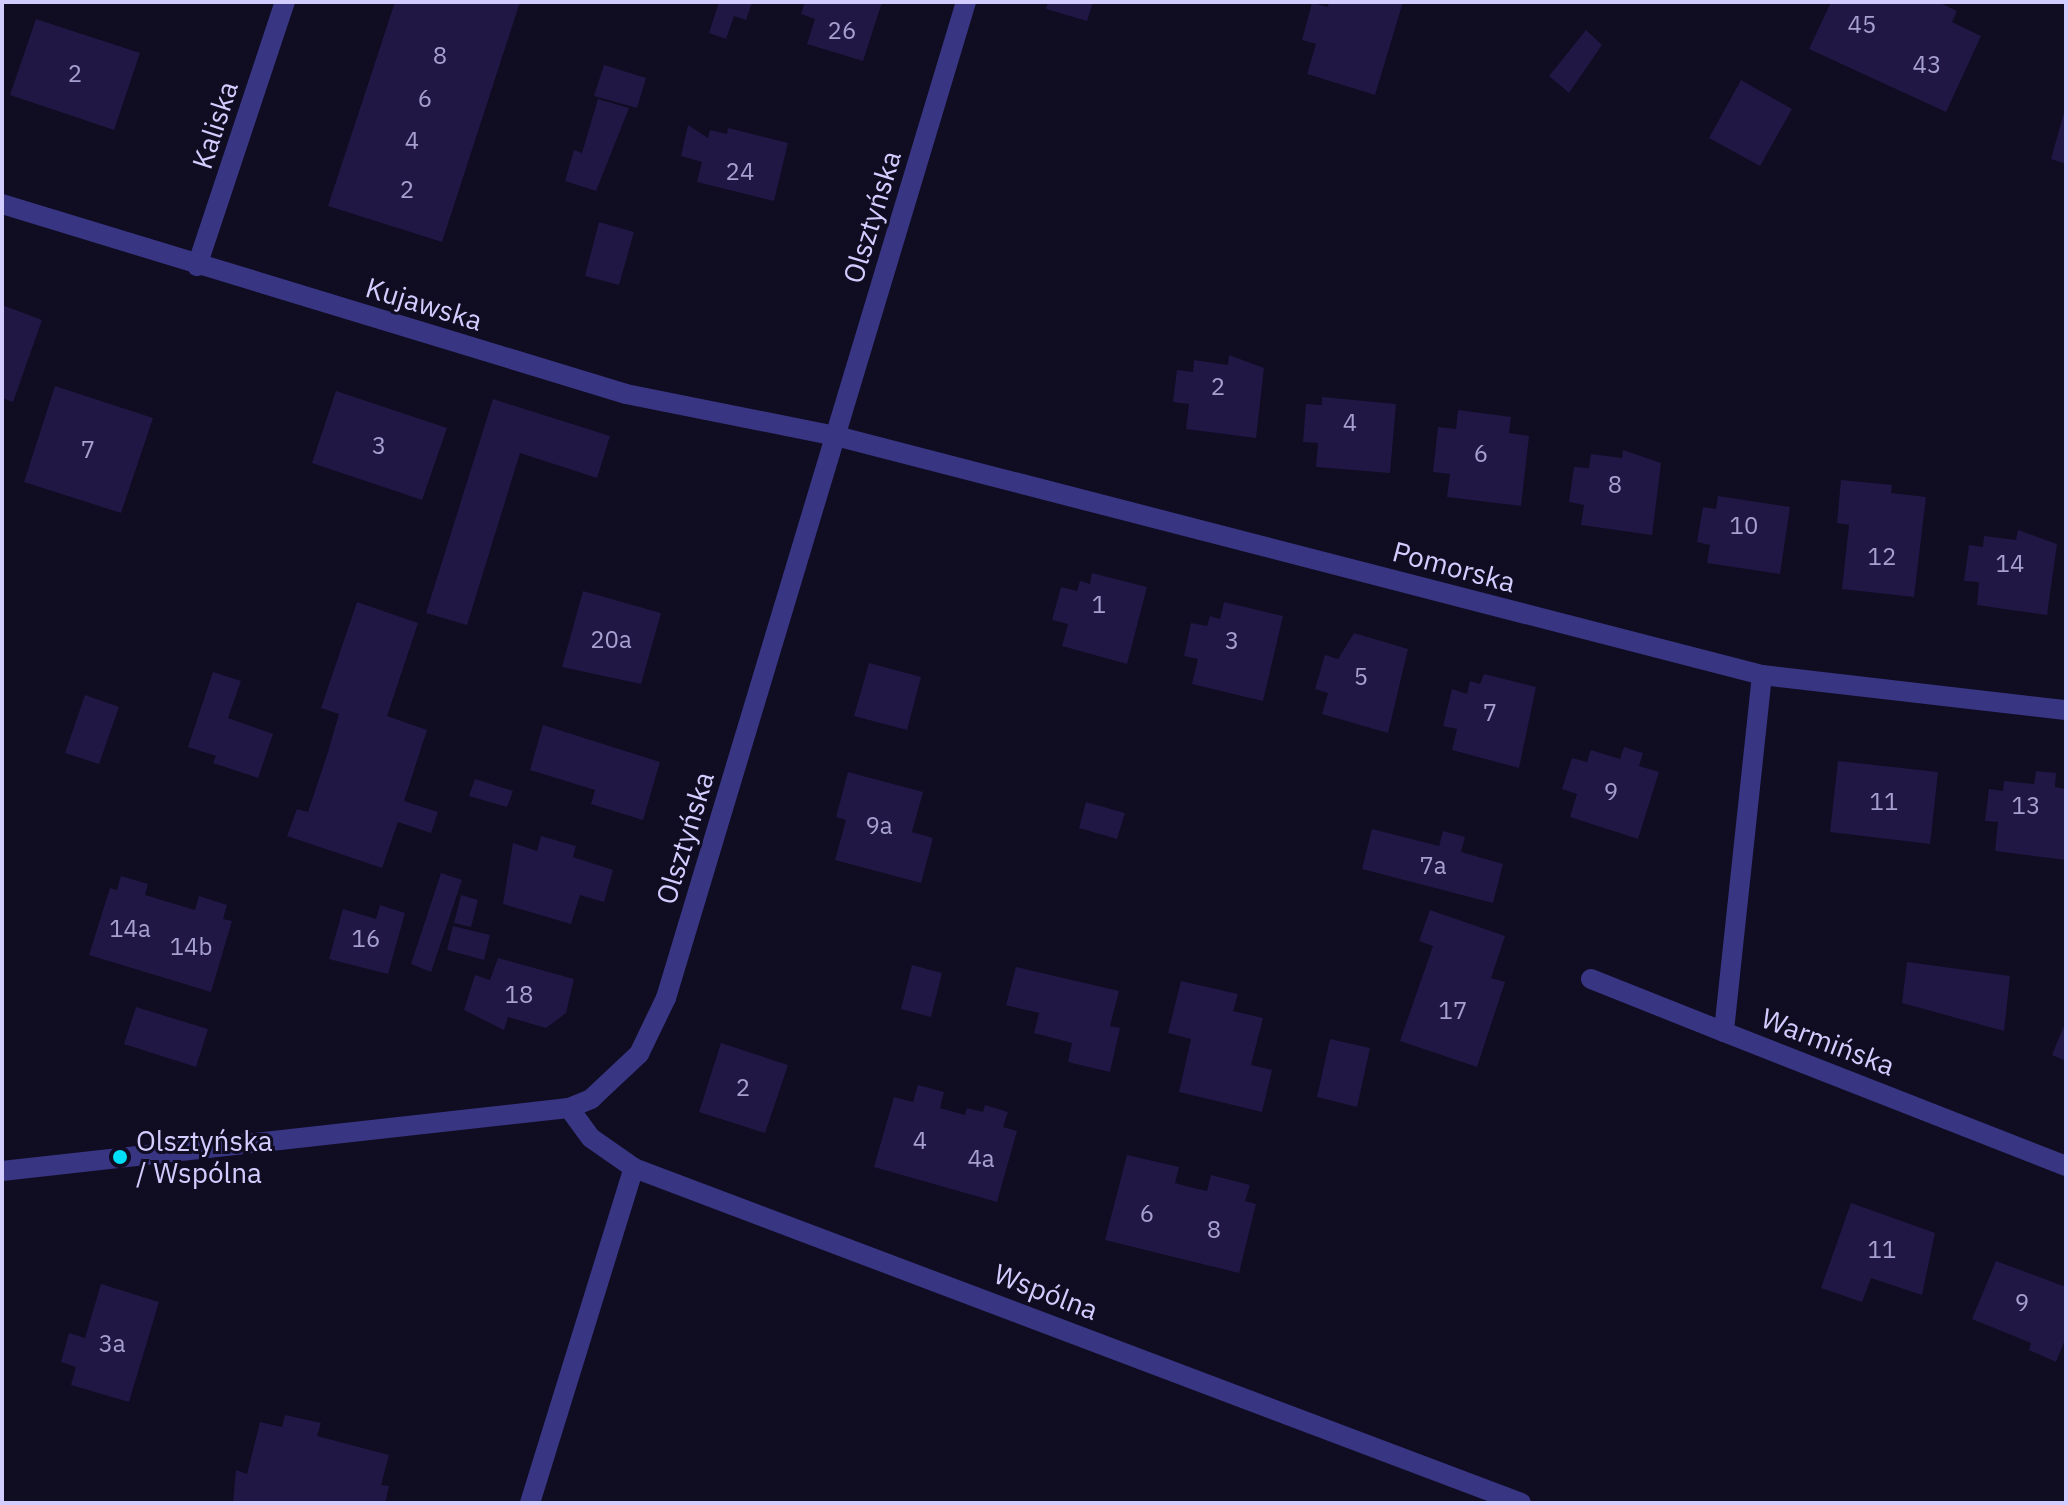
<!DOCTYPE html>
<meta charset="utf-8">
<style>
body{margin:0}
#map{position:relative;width:2068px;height:1505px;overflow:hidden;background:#100c22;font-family:"IBM Plex Sans",sans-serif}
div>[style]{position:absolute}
.building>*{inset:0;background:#201744}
.street>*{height:20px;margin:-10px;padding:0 10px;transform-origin:10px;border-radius:10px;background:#383583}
.dots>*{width:22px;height:22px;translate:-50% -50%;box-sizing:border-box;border:4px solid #100c22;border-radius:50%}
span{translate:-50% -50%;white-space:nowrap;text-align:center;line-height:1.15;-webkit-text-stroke:6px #100c22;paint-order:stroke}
.number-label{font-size:24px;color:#a6a0d0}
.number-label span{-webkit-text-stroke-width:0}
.street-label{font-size:28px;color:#d3cdff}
.poi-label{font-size:28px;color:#d3cdff}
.left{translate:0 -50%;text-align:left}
.frame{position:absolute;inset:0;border:4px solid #d3cdff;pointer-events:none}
</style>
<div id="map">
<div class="building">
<i style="clip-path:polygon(395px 2px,520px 2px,442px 242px,328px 206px)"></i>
<i style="clip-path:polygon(719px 2px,752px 2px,746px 20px,734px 16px,726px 39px,709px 33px)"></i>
<i style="clip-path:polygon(805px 2px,882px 2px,863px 61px,807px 44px,815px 19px,801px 14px)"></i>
<i style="clip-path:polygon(1048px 2px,1093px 2px,1087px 21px,1046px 9px)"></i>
<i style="clip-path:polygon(1329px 2px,1403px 2px,1375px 95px,1307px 74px,1316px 44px,1302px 40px,1312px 3px,1328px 7px)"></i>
<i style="clip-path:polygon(1831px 2px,1938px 2px,1957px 11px,1952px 22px,1981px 36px,1946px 112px,1809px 49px)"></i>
<i style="clip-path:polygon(36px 19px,140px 53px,114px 130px,10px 95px)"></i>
<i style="clip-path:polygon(1586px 30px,1602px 45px,1569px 93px,1549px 76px)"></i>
<i style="clip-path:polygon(604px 65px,646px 78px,637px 108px,594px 96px)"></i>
<i style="clip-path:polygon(1741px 80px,1792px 109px,1760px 166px,1709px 138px)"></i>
<i style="clip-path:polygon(598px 99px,629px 108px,596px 191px,565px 181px,574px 150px,582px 153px)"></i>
<i style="clip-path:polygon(2065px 109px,2066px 109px,2066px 164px,2051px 159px)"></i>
<i style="clip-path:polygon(688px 125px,708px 138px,710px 130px,727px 134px,728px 128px,788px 143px,774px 201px,697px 182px,702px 162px,681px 156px)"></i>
<i style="clip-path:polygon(599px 222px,634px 232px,619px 285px,585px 276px)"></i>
<i style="clip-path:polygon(2px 305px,42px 320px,13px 402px,2px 398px)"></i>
<i style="clip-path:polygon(1229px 355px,1264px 368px,1256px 438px,1186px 429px,1189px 404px,1173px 402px,1177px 370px,1193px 372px,1194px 360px,1228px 365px)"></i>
<i style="clip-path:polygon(55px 386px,153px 418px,121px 513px,24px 482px)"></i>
<i style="clip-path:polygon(336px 391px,447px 428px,422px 500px,312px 463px)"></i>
<i style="clip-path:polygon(1322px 397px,1396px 404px,1390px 473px,1316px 467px,1318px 443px,1303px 442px,1306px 404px,1322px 405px)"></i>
<i style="clip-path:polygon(493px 399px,610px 436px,597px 478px,520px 453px,467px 625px,426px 613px)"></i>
<i style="clip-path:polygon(1458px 410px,1511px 417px,1509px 433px,1529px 436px,1521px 506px,1447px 497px,1450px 474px,1433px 472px,1438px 427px,1456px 429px)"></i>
<i style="clip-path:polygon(1623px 450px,1661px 463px,1652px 535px,1581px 525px,1584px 505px,1569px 502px,1574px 467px,1589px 468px,1591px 454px,1622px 458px)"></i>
<i style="clip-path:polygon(1841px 480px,1892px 485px,1891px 493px,1926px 497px,1914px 597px,1842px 589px,1849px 525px,1837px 523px)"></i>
<i style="clip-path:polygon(1718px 496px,1790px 507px,1780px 574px,1707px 563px,1710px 545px,1697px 542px,1703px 507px,1716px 509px)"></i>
<i style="clip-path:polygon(2018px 530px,2057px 544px,2047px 615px,1977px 605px,1979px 582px,1964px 581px,1969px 545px,1983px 547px,1984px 536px,2016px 540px)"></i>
<i style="clip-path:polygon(1092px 573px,1147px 587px,1127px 664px,1062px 646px,1068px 624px,1052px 620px,1061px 587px,1077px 591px,1080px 581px,1090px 584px)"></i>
<i style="clip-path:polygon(583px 591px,661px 613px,641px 684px,562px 667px)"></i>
<i style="clip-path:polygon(357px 602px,418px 623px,387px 716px,427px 730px,404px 801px,438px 812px,431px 833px,398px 822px,382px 868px,287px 836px,297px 809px,308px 812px,328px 752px,339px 714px,321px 708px)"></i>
<i style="clip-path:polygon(1224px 602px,1283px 616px,1263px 701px,1192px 684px,1198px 659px,1184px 656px,1191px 623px,1207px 626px,1210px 616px,1220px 619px)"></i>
<i style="clip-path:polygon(1354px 633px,1408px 649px,1388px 733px,1322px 714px,1328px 693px,1315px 689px,1325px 655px,1338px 659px)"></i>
<i style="clip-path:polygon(869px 663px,921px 677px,907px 730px,854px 716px)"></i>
<i style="clip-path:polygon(213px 672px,241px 681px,228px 718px,273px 734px,258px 778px,213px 763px,216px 756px,188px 747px)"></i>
<i style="clip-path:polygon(1484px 674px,1536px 687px,1519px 768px,1452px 750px,1457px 729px,1443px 726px,1452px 689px,1467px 694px,1470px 681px,1480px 684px)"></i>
<i style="clip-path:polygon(85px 695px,119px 707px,99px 764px,65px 753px)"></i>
<i style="clip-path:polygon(543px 725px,660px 762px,643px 820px,591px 804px,595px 790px,530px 770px)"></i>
<i style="clip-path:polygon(1624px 747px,1643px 753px,1639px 766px,1659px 772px,1638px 839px,1570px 817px,1577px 794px,1562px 789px,1572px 758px,1587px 762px,1591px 750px,1620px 759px)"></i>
<i style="clip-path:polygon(1838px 761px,1938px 772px,1930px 844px,1830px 832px)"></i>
<i style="clip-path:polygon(2036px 771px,2056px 773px,2055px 787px,2066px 789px,2066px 860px,1995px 851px,1998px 822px,1985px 821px,1989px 789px,2003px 791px,2004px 781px,2034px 784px)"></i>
<i style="clip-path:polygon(848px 772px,923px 792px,912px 832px,933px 838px,921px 883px,835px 860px,846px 820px,836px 817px)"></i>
<i style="clip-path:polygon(475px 779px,513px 791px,507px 807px,469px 796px)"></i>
<i style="clip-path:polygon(1086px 802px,1125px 813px,1117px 839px,1079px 828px)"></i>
<i style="clip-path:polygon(1372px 829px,1439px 846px,1443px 831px,1465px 837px,1461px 852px,1503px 864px,1493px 903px,1362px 869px)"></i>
<i style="clip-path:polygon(541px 836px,576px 846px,573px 857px,613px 870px,604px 902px,580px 895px,571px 924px,503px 904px,513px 843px,537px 851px)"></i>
<i style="clip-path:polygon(441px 873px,462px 880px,431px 972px,411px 964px)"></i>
<i style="clip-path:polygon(121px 876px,148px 884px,145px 895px,195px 910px,199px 896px,227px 905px,223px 919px,232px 921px,211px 992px,89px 955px,110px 888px,117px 890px)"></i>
<i style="clip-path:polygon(461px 895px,478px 900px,471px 927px,454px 923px)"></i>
<i style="clip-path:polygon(380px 905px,405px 913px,388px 974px,329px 959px,343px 909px,376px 919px)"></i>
<i style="clip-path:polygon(1430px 910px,1505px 936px,1491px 978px,1505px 982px,1477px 1067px,1400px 1041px,1433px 946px,1419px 941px)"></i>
<i style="clip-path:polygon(453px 926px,490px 935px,484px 960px,447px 950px)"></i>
<i style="clip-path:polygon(498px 958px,574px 979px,566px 1013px,546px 1028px,508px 1017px,504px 1030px,464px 1010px,475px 975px,490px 980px)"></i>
<i style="clip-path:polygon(1907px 962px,2010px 976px,2004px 1031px,1902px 1003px)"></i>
<i style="clip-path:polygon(912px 965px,942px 973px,931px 1017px,901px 1009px)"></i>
<i style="clip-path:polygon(1016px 967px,1119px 991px,1110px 1026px,1120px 1028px,1110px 1072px,1068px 1062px,1072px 1043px,1034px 1033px,1039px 1013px,1006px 1005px)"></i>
<i style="clip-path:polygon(1181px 981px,1238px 994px,1233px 1011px,1263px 1018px,1251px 1065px,1272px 1070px,1262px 1112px,1179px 1092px,1191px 1039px,1168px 1033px)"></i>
<i style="clip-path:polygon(136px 1007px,208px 1029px,196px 1067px,124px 1044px)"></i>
<i style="clip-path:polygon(2066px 1021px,2066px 1061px,2052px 1055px)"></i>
<i style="clip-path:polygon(1330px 1039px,1370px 1048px,1357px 1107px,1317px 1097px)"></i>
<i style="clip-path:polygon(721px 1043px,788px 1065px,765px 1133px,699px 1112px)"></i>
<i style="clip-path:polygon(918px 1085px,944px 1092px,940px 1108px,965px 1115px,967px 1108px,983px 1112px,985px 1105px,1008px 1112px,1003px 1127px,1017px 1131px,997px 1202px,874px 1167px,894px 1097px,913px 1102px)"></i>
<i style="clip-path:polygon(1127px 1155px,1179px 1167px,1175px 1183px,1189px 1187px,1207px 1191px,1211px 1175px,1250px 1185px,1245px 1201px,1256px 1204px,1239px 1273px,1105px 1240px)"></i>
<i style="clip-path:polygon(1851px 1203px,1935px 1233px,1922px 1295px,1871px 1278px,1862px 1302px,1821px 1288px)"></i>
<i style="clip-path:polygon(1996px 1261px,2066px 1287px,2066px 1337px,2056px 1362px,2029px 1350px,2031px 1343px,1972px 1319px)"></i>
<i style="clip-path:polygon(101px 1284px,159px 1302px,129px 1402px,71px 1385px,76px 1367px,61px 1362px,69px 1333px,85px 1338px)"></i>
<i style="clip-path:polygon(285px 1415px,321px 1423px,317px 1436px,389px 1455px,381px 1485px,389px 1486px,385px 1503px,233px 1503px,236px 1470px,247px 1474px,260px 1422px,282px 1427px)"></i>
</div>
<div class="street">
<i style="left:2px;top:204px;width:652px;rotate:16.93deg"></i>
<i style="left:626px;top:394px;width:214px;rotate:11.3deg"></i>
<i style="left:836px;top:436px;width:956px;rotate:14.47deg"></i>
<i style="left:1762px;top:675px;width:306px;rotate:6.6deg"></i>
<i style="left:197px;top:266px;width:278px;rotate:-71.6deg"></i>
<i style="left:1762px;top:675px;width:359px;rotate:96.1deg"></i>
<i style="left:1724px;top:1032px;width:367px;rotate:21.4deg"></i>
<i style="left:1591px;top:979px;width:143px;rotate:21.7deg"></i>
<i style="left:569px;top:1108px;width:37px;rotate:54deg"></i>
<i style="left:591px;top:1138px;width:52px;rotate:34.9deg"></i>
<i style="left:634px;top:1168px;width:948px;rotate:20.69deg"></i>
<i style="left:2px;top:1171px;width:570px;rotate:-6.34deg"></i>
<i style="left:569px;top:1108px;width:24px;rotate:-22deg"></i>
<i style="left:591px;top:1099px;width:66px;rotate:-43.2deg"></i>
<i style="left:639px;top:1054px;width:62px;rotate:-64.3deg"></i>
<i style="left:666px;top:998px;width:1040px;rotate:-73.24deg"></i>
<i style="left:530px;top:1503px;width:351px;rotate:-72.8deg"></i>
</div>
<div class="dots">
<i style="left:120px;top:1157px;background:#00dff8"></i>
</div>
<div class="number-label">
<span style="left:1862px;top:25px">45</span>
<span style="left:842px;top:31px">26</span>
<span style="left:440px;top:56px">8</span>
<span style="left:1927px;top:65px">43</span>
<span style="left:75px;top:74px">2</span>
<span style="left:425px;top:99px">6</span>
<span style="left:412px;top:141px">4</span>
<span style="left:740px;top:172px">24</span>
<span style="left:407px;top:190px">2</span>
<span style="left:1218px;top:387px">2</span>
<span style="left:1350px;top:423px">4</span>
<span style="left:379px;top:446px">3</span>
<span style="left:88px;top:450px">7</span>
<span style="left:1481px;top:454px">6</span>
<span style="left:1615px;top:485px">8</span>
<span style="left:1744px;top:526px">10</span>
<span style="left:1882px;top:557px">12</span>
<span style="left:2010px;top:564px">14</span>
<span style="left:1099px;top:605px">1</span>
<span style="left:611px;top:640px">20a</span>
<span style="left:1232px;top:641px">3</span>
<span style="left:1361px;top:677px">5</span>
<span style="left:1490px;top:713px">7</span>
<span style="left:1611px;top:792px">9</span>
<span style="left:1884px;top:802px">11</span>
<span style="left:2026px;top:806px">13</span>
<span style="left:879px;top:826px">9a</span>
<span style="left:1433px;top:866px">7a</span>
<span style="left:130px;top:929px">14a</span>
<span style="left:366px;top:939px">16</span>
<span style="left:191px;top:947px">14b</span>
<span style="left:519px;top:995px">18</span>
<span style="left:1453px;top:1011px">17</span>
<span style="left:743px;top:1088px">2</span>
<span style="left:920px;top:1141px">4</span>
<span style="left:981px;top:1159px">4a</span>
<span style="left:1147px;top:1214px">6</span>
<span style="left:1214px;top:1230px">8</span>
<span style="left:1882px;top:1250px">11</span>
<span style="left:2022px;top:1303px">9</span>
<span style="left:112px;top:1344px">3a</span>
</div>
<div class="street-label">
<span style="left:215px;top:125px;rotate:-72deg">Kaliska</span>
<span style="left:872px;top:217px;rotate:-73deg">Olsztyńska</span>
<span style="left:424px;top:304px;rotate:17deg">Kujawska</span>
<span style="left:1454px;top:567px;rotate:15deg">Pomorska</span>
<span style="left:685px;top:838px;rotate:-73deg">Olsztyńska</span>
<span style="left:1828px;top:1042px;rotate:21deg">Warmińska</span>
<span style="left:1046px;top:1292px;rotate:21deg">Wspólna</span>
</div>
<div class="poi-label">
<span class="left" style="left:136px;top:1157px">Olsztyńska<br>/ Wspólna</span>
</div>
<div class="frame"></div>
</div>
